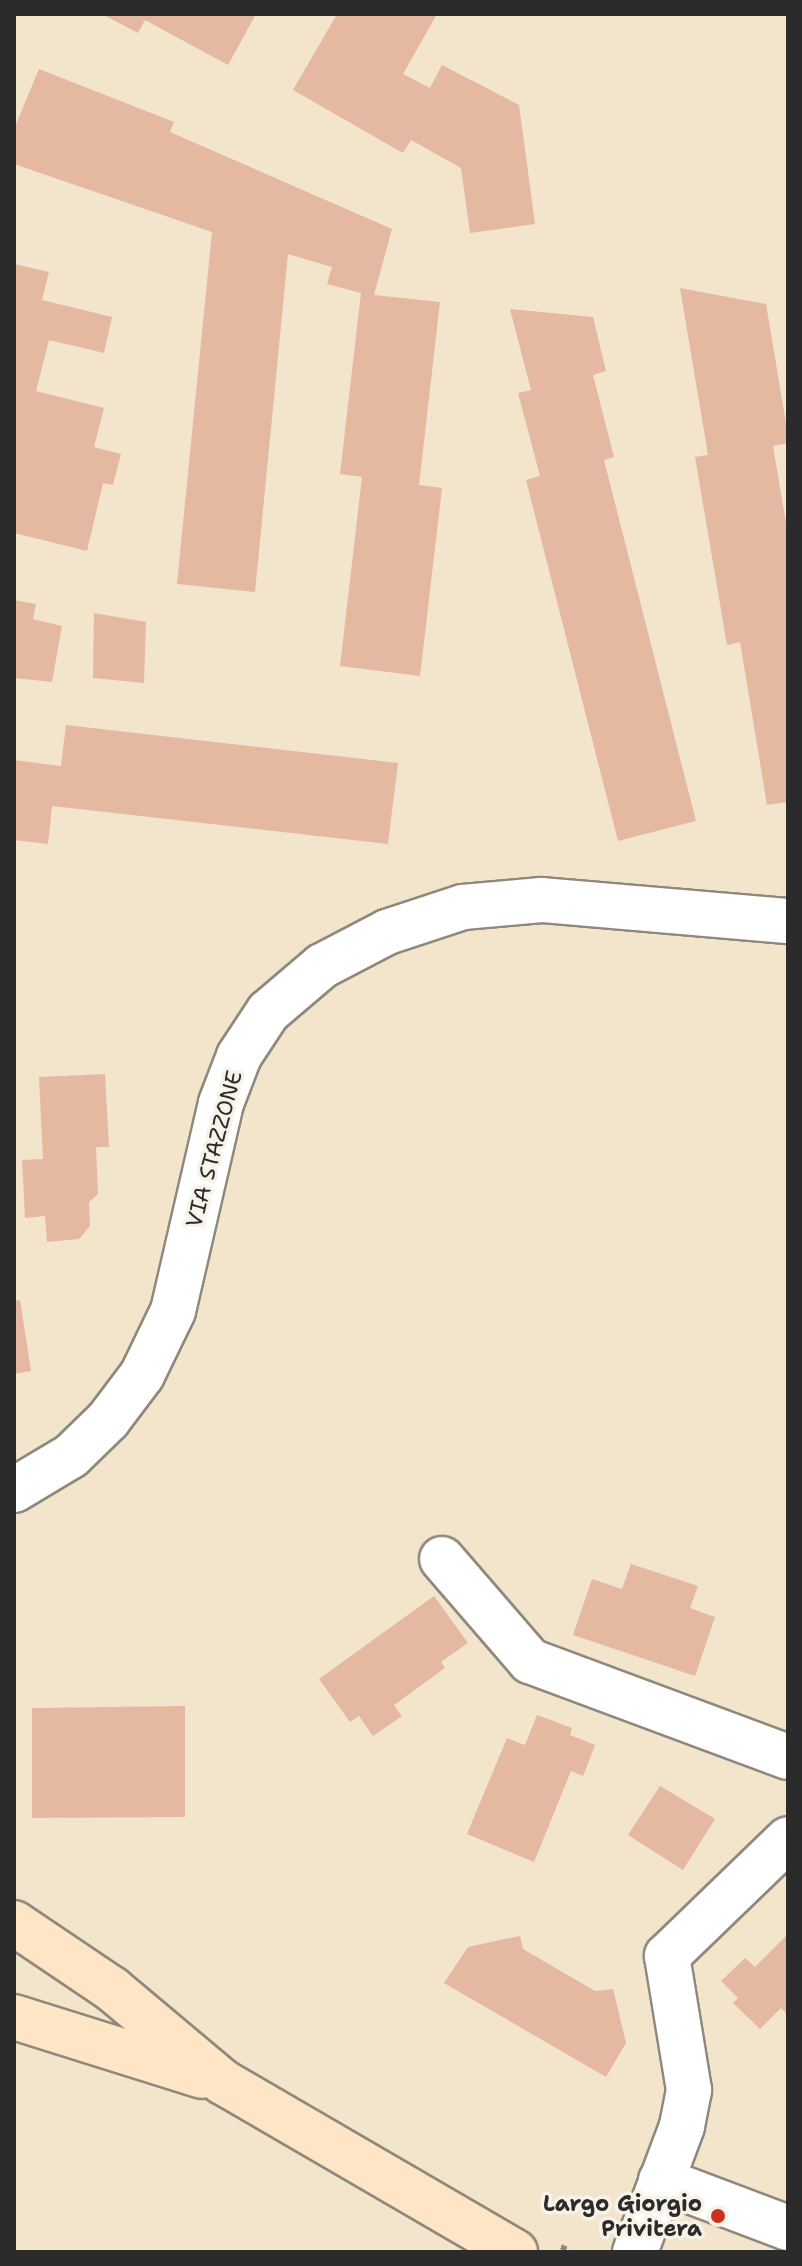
<!DOCTYPE html>
<style>
body{margin:0}
#map{position:relative;width:802px;height:2266px;overflow:hidden;background:#f3e4cc;font-family:"Shantell Sans",sans-serif}
div>[style]{position:absolute}
.building>*{inset:0;background:#e5b8a2}
.path>*{height:5px;margin-top:-2.5px;transform-origin:0;background:repeating-linear-gradient(90deg,#8f887c 0 6px,transparent 0 12px)}
.roads{filter:drop-shadow(2px 0 #8f887c) drop-shadow(-2px 0 #8f887c) drop-shadow(0 2px #8f887c) drop-shadow(0 -2px #8f887c)}
.street>*{height:44px;margin:-22px;padding:0 22px;transform-origin:22px;border-radius:22px;background:#fff}
.secondary>*{height:44px;margin:-22px;padding:0 22px;transform-origin:22px;border-radius:22px;background:#fee5c5}
.dots>*{width:22px;height:22px;translate:-50% -50%;box-sizing:border-box;border:4px solid #f7f3e8;border-radius:50%}
span{translate:-50% -50%;white-space:nowrap;text-align:center;line-height:1.15;-webkit-text-stroke:7px #f7f3e8;paint-order:stroke}
.street-label{font-size:22px;color:#2b2b2b}
.poi-label{font-size:22px;color:#2b2b2b;font-weight:700}
.right{translate:-100% -50%;text-align:right}
.frame{position:absolute;inset:0;border:16px solid #2b2b2b;pointer-events:none}
</style>
<div id="map">
<div class="building">
<i style="clip-path:polygon(102px 14px,256px 14px,228px 65px,145px 20px,138px 33px)"></i>
<i style="clip-path:polygon(337px 14px,437px 14px,403px 74px,430px 88px,442px 65px,519px 105px,535px 224px,470px 233px,461px 168px,411px 140px,403px 153px,293px 90px)"></i>
<i style="clip-path:polygon(39px 69px,174px 122px,170px 132px,392px 229px,374px 295px,440px 302px,419px 485px,442px 488px,420px 676px,340px 666px,362px 477px,340px 474px,361px 293px,327px 284px,332px 267px,288px 254px,255px 592px,177px 584px,212px 232px,14px 164px,14px 129px)"></i>
<i style="clip-path:polygon(14px 264px,49px 272px,42px 300px,112px 317px,104px 353px,49px 340px,36px 391px,104px 408px,94px 447px,121px 454px,113px 485px,103px 483px,87px 551px,14px 533px)"></i>
<i style="clip-path:polygon(680px 288px,766px 304px,788px 435px,788px 443px,773px 446px,788px 535px,788px 802px,767px 805px,740px 642px,727px 645px,695px 457px,708px 455px)"></i>
<i style="clip-path:polygon(510px 309px,593px 317px,606px 371px,593px 375px,614px 457px,604px 460px,696px 821px,618px 841px,526px 480px,540px 476px,518px 393px,531px 390px)"></i>
<i style="clip-path:polygon(14px 600px,36px 604px,33px 619px,62px 626px,52px 682px,14px 678px)"></i>
<i style="clip-path:polygon(94px 613px,146px 622px,144px 683px,93px 678px)"></i>
<i style="clip-path:polygon(66px 725px,398px 763px,388px 844px,52px 806px,48px 844px,14px 840px,14px 760px,61px 766px)"></i>
<i style="clip-path:polygon(105px 1074px,109px 1147px,96px 1147px,98px 1194px,89px 1202px,90px 1226px,79px 1239px,47px 1242px,45px 1216px,25px 1218px,22px 1160px,43px 1159px,39px 1077px)"></i>
<i style="clip-path:polygon(20px 1300px,31px 1371px,14px 1374px,14px 1301px)"></i>
<i style="clip-path:polygon(631px 1564px,698px 1586px,690px 1608px,715px 1617px,695px 1676px,573px 1635px,592px 1579px,622px 1589px)"></i>
<i style="clip-path:polygon(434px 1596px,468px 1643px,441px 1662px,445px 1668px,394px 1705px,402px 1716px,373px 1736px,359px 1716px,350px 1722px,319px 1679px)"></i>
<i style="clip-path:polygon(185px 1706px,185px 1817px,32px 1818px,32px 1708px)"></i>
<i style="clip-path:polygon(537px 1715px,572px 1728px,570px 1735px,595px 1745px,583px 1776px,571px 1771px,534px 1862px,467px 1834px,507px 1738px,525px 1745px)"></i>
<i style="clip-path:polygon(660px 1786px,715px 1819px,683px 1870px,628px 1835px)"></i>
<i style="clip-path:polygon(788px 1934px,788px 2015px,781px 2008px,760px 2029px,733px 2003px,738px 1998px,721px 1981px,745px 1958px,755px 1967px)"></i>
<i style="clip-path:polygon(520px 1936px,523px 1949px,595px 1991px,613px 1989px,626px 2043px,606px 2077px,444px 1983px,468px 1947px)"></i>
</div>
<div class="path">
<i style="left:561px;top:2246px;width:14px;rotate:25deg"></i>
</div>
<div class="roads">
<div class="street">
<i style="left:14px;top:1490px;width:66px;rotate:-30.8deg"></i>
<i style="left:71px;top:1456px;width:52px;rotate:-44.2deg"></i>
<i style="left:108px;top:1420px;width:56px;rotate:-52.9deg"></i>
<i style="left:142px;top:1375px;width:71px;rotate:-64.2deg"></i>
<i style="left:173px;top:1311px;width:213px;rotate:-77deg"></i>
<i style="left:221px;top:1103px;width:50px;rotate:-69deg"></i>
<i style="left:239px;top:1056px;width:53px;rotate:-56.6deg"></i>
<i style="left:268px;top:1012px;width:71px;rotate:-40.4deg"></i>
<i style="left:322px;top:966px;width:73px;rotate:-27.6deg"></i>
<i style="left:387px;top:932px;width:80px;rotate:-18.2deg"></i>
<i style="left:463px;top:907px;width:79px;rotate:-5.1deg"></i>
<i style="left:542px;top:900px;width:247px;rotate:4.9deg"></i>
<i style="left:442px;top:1559px;width:135px;rotate:49.2deg"></i>
<i style="left:530px;top:1661px;width:275px;rotate:20.4deg"></i>
<i style="left:661px;top:2180px;width:136px;rotate:20.7deg"></i>
<i style="left:635px;top:2252px;width:134px;rotate:-69.5deg"></i>
<i style="left:682px;top:2126px;width:37px;rotate:-79deg"></i>
<i style="left:689px;top:2090px;width:136px;rotate:-99.3deg"></i>
<i style="left:667px;top:1956px;width:168px;rotate:-44deg"></i>
</div>
<div class="secondary">
<i style="left:14px;top:1923px;width:118px;rotate:34deg"></i>
<i style="left:112px;top:1989px;width:145px;rotate:40deg"></i>
<i style="left:223px;top:2082px;width:338px;rotate:30.2deg"></i>
<i style="left:14px;top:2017px;width:197px;rotate:17.4deg"></i>
</div>
</div>
<div class="dots">
<i style="left:718px;top:2216px;background:#c8321e"></i>
</div>
<div class="street-label">
<span style="left:214px;top:1149px;rotate:-75deg">VIA STAZZONE</span>
</div>
<div class="poi-label">
<span class="right" style="left:702px;top:2216px">Largo Giorgio<br>Privitera</span>
</div>
<div class="frame"></div>
</div>
